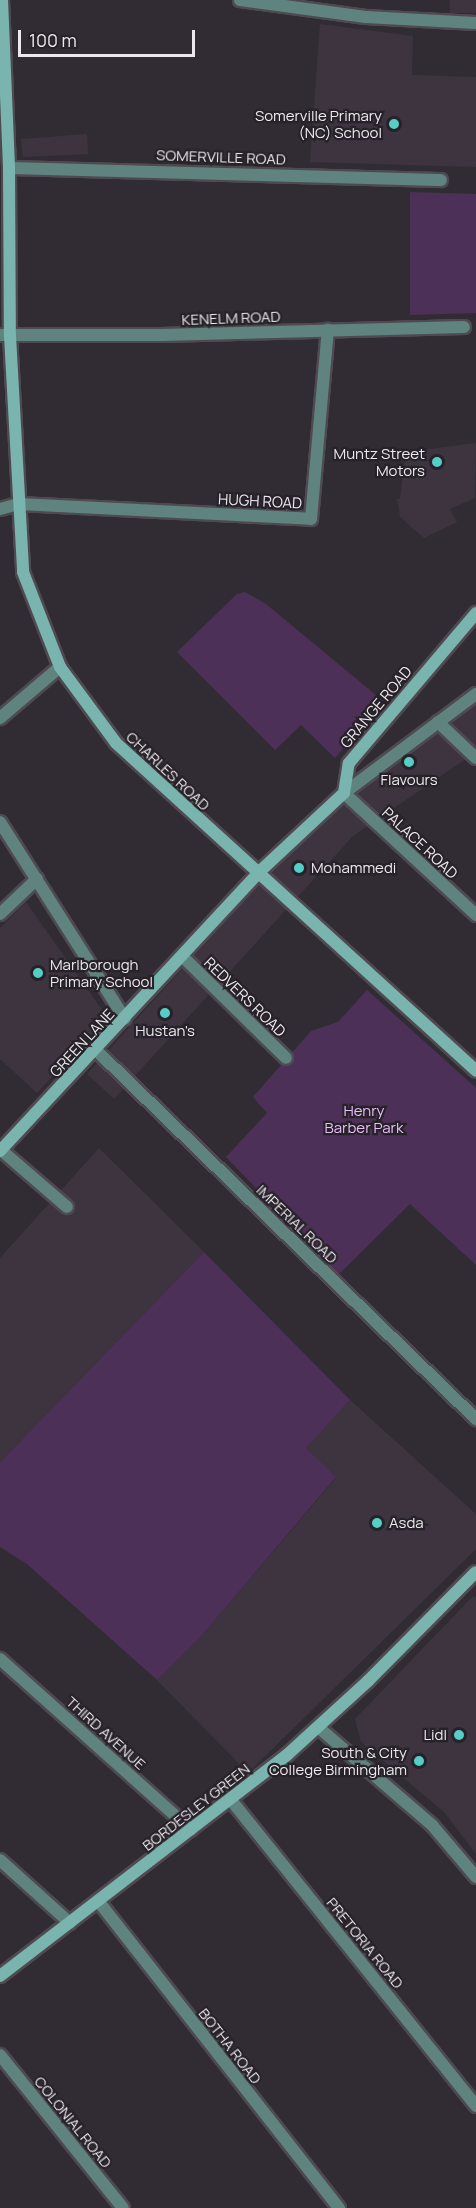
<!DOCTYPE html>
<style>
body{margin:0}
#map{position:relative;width:476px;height:2208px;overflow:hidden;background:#312c33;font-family:Manrope,sans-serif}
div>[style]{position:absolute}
.built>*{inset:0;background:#3d3440}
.green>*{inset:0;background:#4d3057}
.roads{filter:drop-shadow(2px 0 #4f4a51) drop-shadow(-2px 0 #4f4a51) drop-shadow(0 2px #4f4a51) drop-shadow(0 -2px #4f4a51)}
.street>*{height:12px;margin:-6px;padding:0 6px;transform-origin:6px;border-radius:6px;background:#5f8480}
.secondary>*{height:12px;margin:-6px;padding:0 6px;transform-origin:6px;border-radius:6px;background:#79b4af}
.dots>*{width:16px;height:16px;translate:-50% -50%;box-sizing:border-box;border:3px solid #272229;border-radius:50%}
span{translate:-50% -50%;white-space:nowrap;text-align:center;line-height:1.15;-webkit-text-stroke:4.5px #272229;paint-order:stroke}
.poi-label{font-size:15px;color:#ece8ed}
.right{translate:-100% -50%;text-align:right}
.left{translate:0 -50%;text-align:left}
.street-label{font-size:15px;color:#ece8ed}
.park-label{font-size:15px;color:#e9bcfa}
.scale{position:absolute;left:18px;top:30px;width:177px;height:27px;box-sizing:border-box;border:3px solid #ece8ed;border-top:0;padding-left:8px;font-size:18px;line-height:21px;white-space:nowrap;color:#ece8ed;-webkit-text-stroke:4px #272229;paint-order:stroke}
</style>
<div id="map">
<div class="built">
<i style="clip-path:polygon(450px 0,476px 0,476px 13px,450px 13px)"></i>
<i style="clip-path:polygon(320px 24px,413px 36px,412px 75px,476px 77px,476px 167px,310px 162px)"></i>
<i style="clip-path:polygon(87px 134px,88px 154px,23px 157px,21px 139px)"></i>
<i style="clip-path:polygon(476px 443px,475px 498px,450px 509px,457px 522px,424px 538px,400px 517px,399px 510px,397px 499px,400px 499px,406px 452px)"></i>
<i style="clip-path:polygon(476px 701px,476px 752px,353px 836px,114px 1099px,87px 1074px,270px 872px,358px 785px)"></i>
<i style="clip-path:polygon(26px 902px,107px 1017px,37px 1093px,0 1059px,0 928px)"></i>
<i style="clip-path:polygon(99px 1148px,204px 1252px,0 1462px,0 1258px)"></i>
<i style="clip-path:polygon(350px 1400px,476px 1514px,476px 1549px,248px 1773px,157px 1680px,203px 1634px,336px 1478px,306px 1448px)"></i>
<i style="clip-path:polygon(473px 1596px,476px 1598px,476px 1854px,444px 1812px,361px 1742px,355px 1719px)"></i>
</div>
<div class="green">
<i style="clip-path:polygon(410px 192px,476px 194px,476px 313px,410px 315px)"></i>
<i style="clip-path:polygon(245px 592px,266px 604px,383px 701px,335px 758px,301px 725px,275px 750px,177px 652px,237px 594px)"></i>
<i style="clip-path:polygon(367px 990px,476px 1088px,476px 1265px,410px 1204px,339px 1274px,226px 1157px,267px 1113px,253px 1097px,311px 1031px,338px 1022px)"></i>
<i style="clip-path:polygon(204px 1252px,350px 1400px,306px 1448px,336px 1477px,203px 1634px,157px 1680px,27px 1564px,0 1547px,0 1462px)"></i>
</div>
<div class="roads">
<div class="street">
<i style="left:240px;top:0;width:127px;rotate:7.7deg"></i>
<i style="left:366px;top:17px;width:110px;rotate:3.1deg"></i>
<i style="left:9px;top:168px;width:432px;rotate:1.6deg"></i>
<i style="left:0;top:335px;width:162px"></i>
<i style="left:162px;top:335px;width:302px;rotate:-1.5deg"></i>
<i style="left:0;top:509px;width:20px;rotate:-15deg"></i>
<i style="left:19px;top:504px;width:292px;rotate:2.9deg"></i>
<i style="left:311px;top:519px;width:190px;rotate:-84.9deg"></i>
<i style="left:476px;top:694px;width:165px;rotate:143.1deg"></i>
<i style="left:344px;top:793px;width:180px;rotate:42.7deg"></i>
<i style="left:0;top:718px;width:79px;rotate:-40.4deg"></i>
<i style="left:438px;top:722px;width:52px;rotate:43.5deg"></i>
<i style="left:0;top:822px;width:233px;rotate:57.6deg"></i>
<i style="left:0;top:914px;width:51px;rotate:-43.4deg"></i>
<i style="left:183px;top:957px;width:144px;rotate:44.4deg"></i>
<i style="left:96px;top:1050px;width:530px;rotate:44.16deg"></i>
<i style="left:1px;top:1150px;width:87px;rotate:40.8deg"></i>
<i style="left:0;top:1659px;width:256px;rotate:41.8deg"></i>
<i style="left:318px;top:1727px;width:150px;rotate:40.7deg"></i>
<i style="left:432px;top:1825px;width:68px;rotate:49.8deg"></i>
<i style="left:231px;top:1800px;width:392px;rotate:51.3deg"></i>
<i style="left:0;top:1860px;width:94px;rotate:42deg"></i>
<i style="left:99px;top:1902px;width:389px;rotate:51.9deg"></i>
<i style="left:0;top:2055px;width:196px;rotate:51.2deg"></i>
</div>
<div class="secondary">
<i style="left:2px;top:0;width:168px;rotate:87.6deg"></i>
<i style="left:9px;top:168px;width:168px;rotate:89.7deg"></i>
<i style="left:10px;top:336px;width:236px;rotate:86.8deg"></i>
<i style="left:23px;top:572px;width:102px;rotate:68.7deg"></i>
<i style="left:60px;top:667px;width:94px;rotate:53.6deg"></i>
<i style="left:116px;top:743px;width:487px;rotate:42.3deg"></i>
<i style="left:0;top:1151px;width:378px;rotate:-47.1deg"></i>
<i style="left:257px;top:874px;width:119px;rotate:-43deg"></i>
<i style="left:344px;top:793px;width:30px;rotate:-81deg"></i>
<i style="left:349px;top:763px;width:197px;rotate:-49.7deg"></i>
<i style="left:0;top:1976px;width:362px;rotate:-37.6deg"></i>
<i style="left:287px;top:1755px;width:110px;rotate:-42.4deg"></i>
<i style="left:368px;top:1681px;width:153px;rotate:-45.3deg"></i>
</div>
</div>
<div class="dots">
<i style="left:394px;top:124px;background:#55cec5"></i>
<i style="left:437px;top:462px;background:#55cec5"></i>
<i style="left:409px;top:762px;background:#55cec5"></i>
<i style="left:299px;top:868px;background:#55cec5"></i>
<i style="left:38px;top:973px;background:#55cec5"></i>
<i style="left:165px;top:1013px;background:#55cec5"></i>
<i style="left:377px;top:1523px;background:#55cec5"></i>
<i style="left:459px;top:1735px;background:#55cec5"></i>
<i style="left:419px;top:1761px;background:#55cec5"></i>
</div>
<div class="poi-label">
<span class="right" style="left:382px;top:124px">Somerville Primary<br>(NC) School</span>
<span class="right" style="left:425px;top:462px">Muntz Street<br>Motors</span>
<span style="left:409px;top:780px">Flavours</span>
<span class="left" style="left:311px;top:868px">Mohammedi</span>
<span class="left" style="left:50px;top:973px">Marlborough<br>Primary School</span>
<span style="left:165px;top:1031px">Hustan's</span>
<span class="left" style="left:389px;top:1523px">Asda</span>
<span class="right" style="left:447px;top:1735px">Lidl</span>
<span class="right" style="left:407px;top:1761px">South &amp; City<br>College Birmingham</span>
</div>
<div class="street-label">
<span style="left:221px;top:157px;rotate:2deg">SOMERVILLE ROAD</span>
<span style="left:231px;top:318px;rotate:-2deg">KENELM ROAD</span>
<span style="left:260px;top:501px;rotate:3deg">HUGH ROAD</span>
<span style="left:376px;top:707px;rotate:-50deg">GRANGE ROAD</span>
<span style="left:168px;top:771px;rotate:43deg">CHARLES ROAD</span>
<span style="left:420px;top:843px;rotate:43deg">PALACE ROAD</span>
<span style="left:245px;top:997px;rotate:44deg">REDVERS ROAD</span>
<span style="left:82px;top:1043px;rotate:-47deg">GREEN LANE</span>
<span style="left:297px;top:1224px;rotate:44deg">IMPERIAL ROAD</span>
<span style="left:106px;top:1733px;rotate:42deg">THIRD AVENUE</span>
<span style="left:196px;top:1807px;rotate:-38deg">BORDESLEY GREEN</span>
<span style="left:365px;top:1943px;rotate:51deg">PRETORIA ROAD</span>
<span style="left:230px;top:2046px;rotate:52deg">BOTHA ROAD</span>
<span style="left:73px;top:2122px;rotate:51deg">COLONIAL ROAD</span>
</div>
<div class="park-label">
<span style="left:364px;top:1119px">Henry<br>Barber Park</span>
</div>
<div class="scale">100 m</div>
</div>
